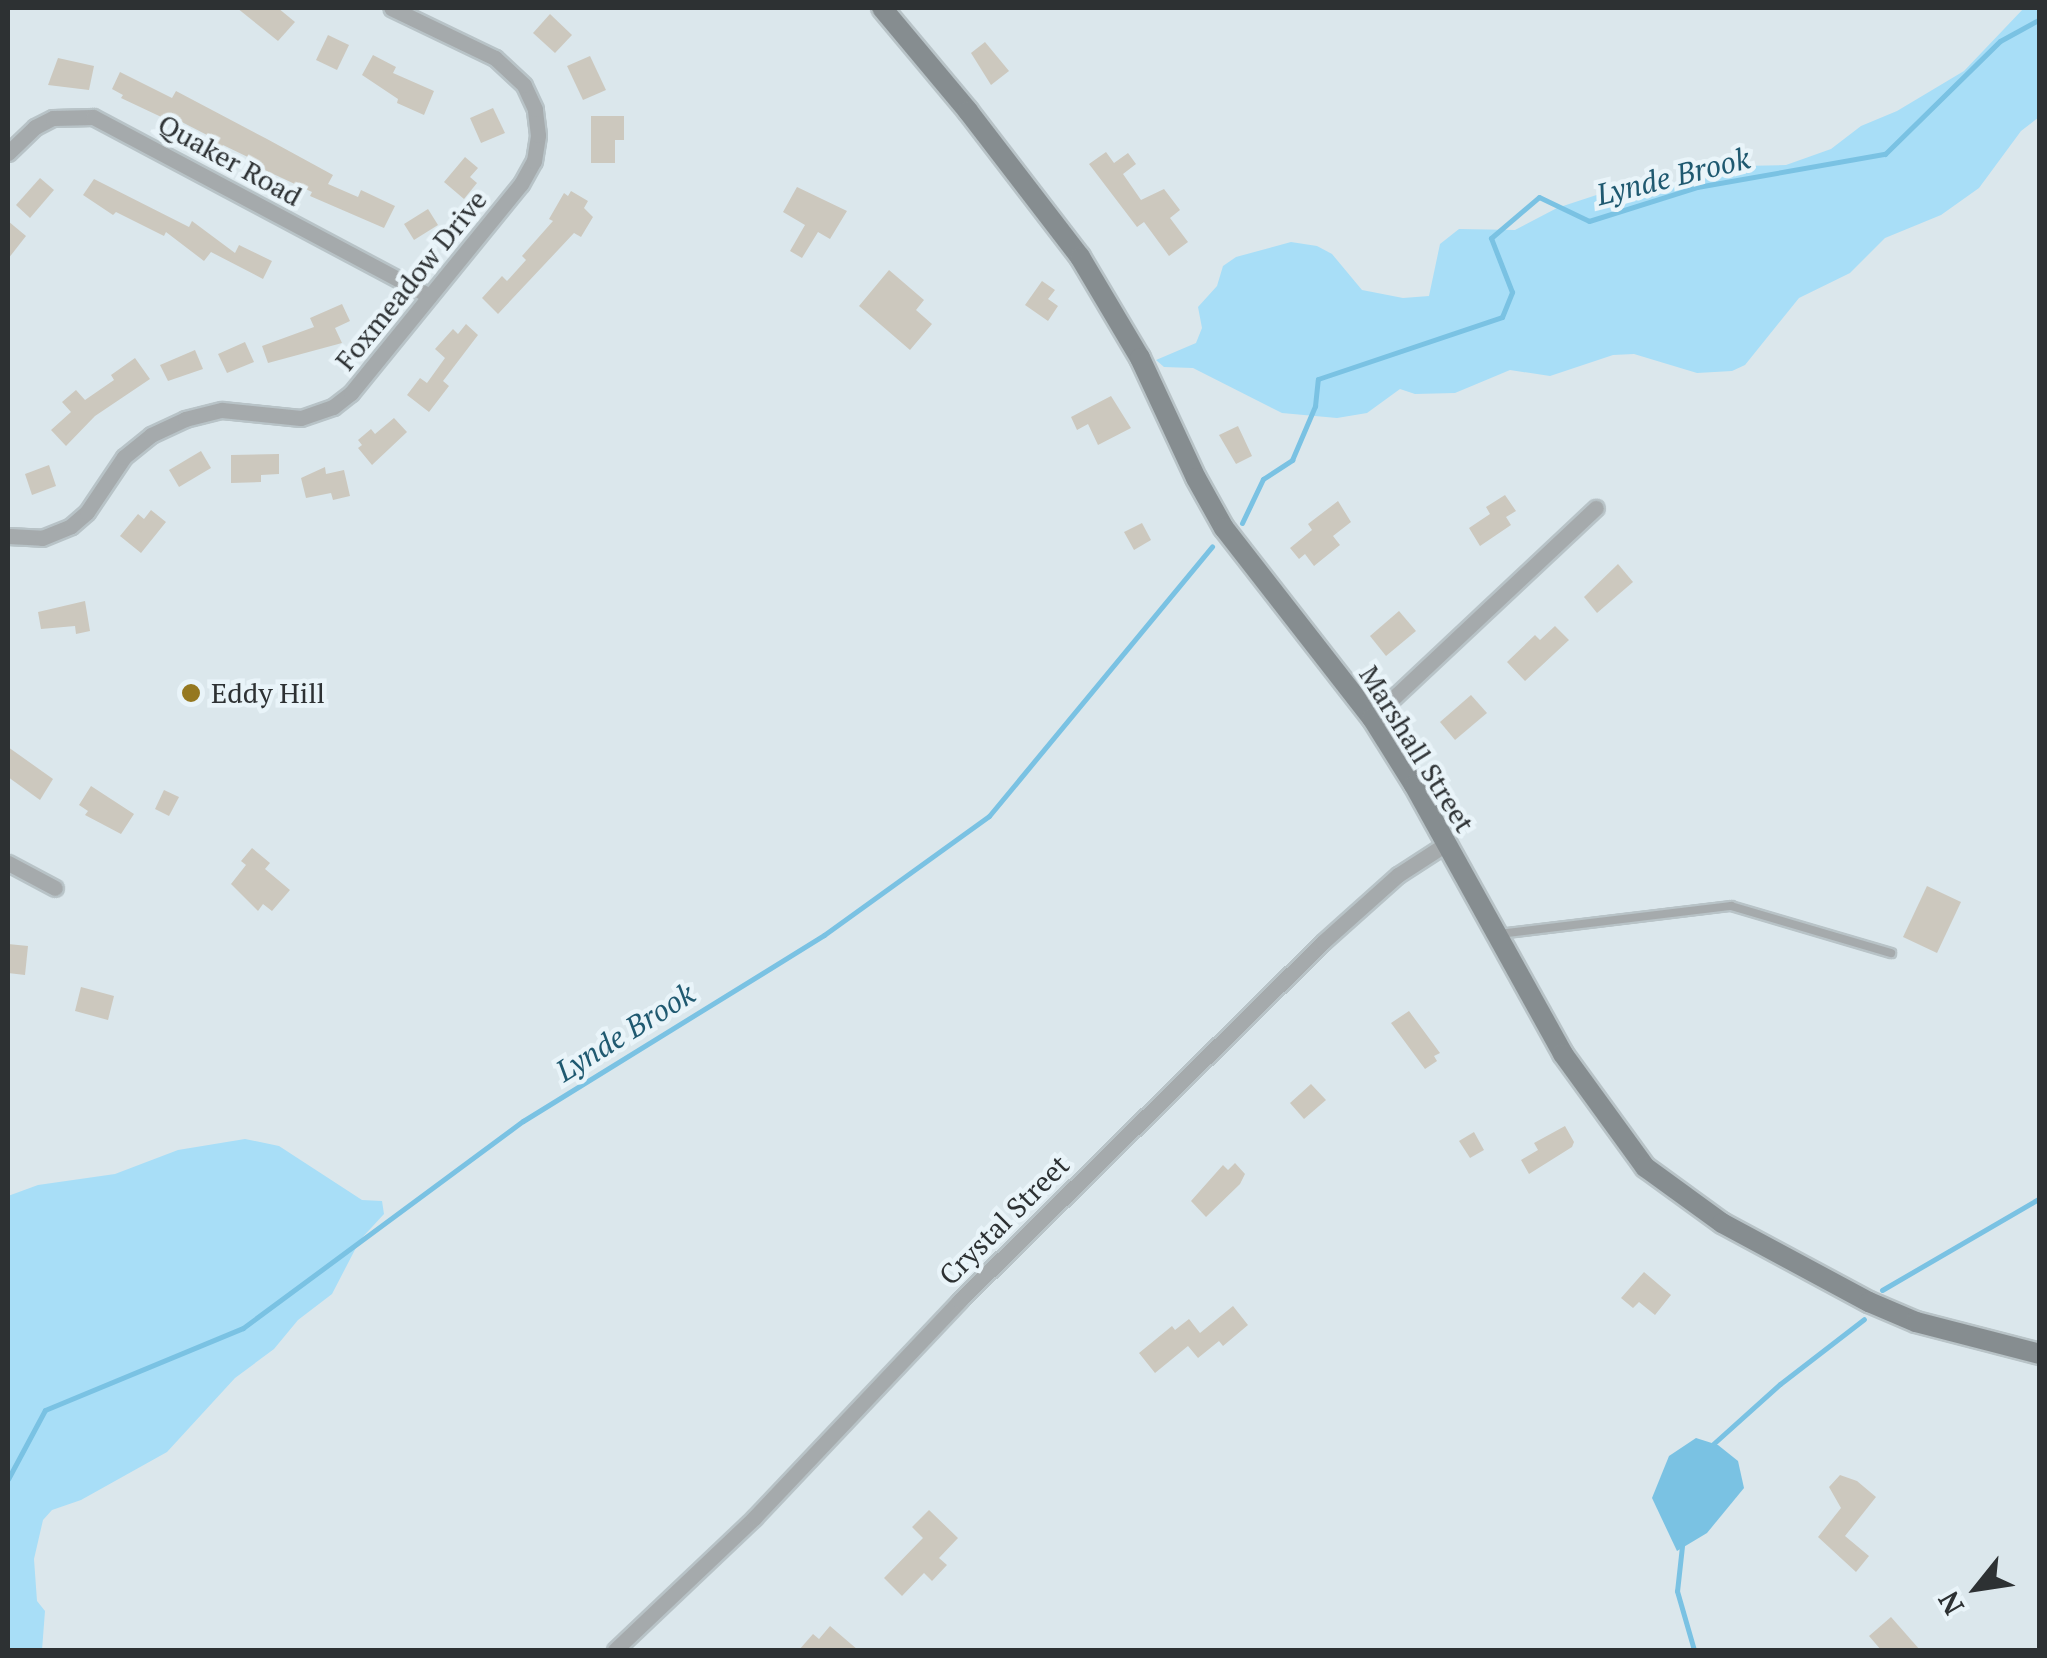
<!DOCTYPE html>
<style>
body{margin:0}
#map{position:relative;width:2047px;height:1658px;overflow:hidden;background:#dbe7ec;font-family:"PT Serif",serif}
div>[style]{position:absolute}
.green>*{inset:0;background:#a8def7}
.water>*{inset:0;background:#7ac2e3}
.stream>*{height:5px;margin:-2.5px;padding:0 2.5px;transform-origin:2.5px;border-radius:2.5px;background:#7ac2e3}
.building>*{inset:0;background:#ccc8be}
.roads{filter:drop-shadow(2px 0 #b8c3c7) drop-shadow(-2px 0 #b8c3c7) drop-shadow(0 2px #b8c3c7) drop-shadow(0 -2px #b8c3c7)}
.lane>*{height:8px;margin:-4px;padding:0 4px;transform-origin:4px;border-radius:4px;background:#a5aaac}
.street>*{height:15px;margin:-7.5px;padding:0 7.5px;transform-origin:7.5px;border-radius:7.5px;background:#a5aaac}
.secondary>*{height:20px;margin:-10px;padding:0 10px;transform-origin:10px;border-radius:10px;background:#868d90}
.dots>*{width:28px;height:28px;translate:-50% -50%;box-sizing:border-box;border:5px solid #e9f4f9;border-radius:50%}
span{translate:-50% -50%;white-space:nowrap;text-align:center;line-height:1.15;-webkit-text-stroke:9px #e9f4f9;paint-order:stroke}
.street-label{font-size:28px;color:#2d3133}
.poi-label{font-size:28px;color:#2d3133}
.left{translate:0 -50%;text-align:left}
.water-label{font-size:30px;color:#1f5970;font-style:italic}
.frame{position:absolute;inset:0;border:10px solid #2d3133;pointer-events:none}
.north{position:absolute;left:1927px;top:1538px;width:100px;height:100px;-webkit-text-stroke:8px #e9f4f9;paint-order:stroke;rotate:240deg;font-size:28px;font-weight:700;line-height:40px;text-align:center;color:#2d3133}
.north::after{content:'';display:block;margin:auto;width:35px;height:45px;background:#2d3133;clip-path:polygon(50% 0,100% 100%,50% 72%,0 100%)}
</style>
<div id="map">
<div class="green">
<i style="clip-path:polygon(2024px 8px,2039px 8px,2039px 117px,2021px 131px,1979px 188px,1941px 215px,1885px 238px,1850px 273px,1799px 298px,1745px 365px,1732px 371px,1697px 373px,1634px 354px,1613px 355px,1550px 376px,1510px 370px,1455px 393px,1415px 394px,1400px 389px,1367px 413px,1337px 418px,1282px 413px,1193px 368px,1164px 367px,1156px 360px,1196px 343px,1202px 328px,1198px 307px,1217px 286px,1223px 266px,1236px 257px,1291px 242px,1317px 246px,1332px 254px,1362px 290px,1403px 298px,1429px 296px,1440px 244px,1459px 229px,1515px 230px,1557px 208px,1630px 184px,1677px 182px,1742px 166px,1786px 165px,1831px 149px,1861px 126px,1897px 111px,1964px 71px)"></i>
<i style="clip-path:polygon(245px 1139px,279px 1146px,362px 1200px,382px 1201px,384px 1214px,360px 1240px,332px 1294px,298px 1320px,274px 1349px,235px 1378px,167px 1452px,81px 1500px,52px 1510px,43px 1520px,34px 1559px,37px 1601px,45px 1611px,42px 1650px,8px 1650px,8px 1196px,38px 1185px,115px 1174px,178px 1150px)"></i>
</div>
<div class="water">
<i style="clip-path:polygon(1696px 1438px,1718px 1445px,1738px 1461px,1744px 1488px,1707px 1533px,1677px 1551px,1652px 1498px,1669px 1456px)"></i>
</div>
<div class="stream">
<i style="left:1242px;top:523px;width:49px;rotate:-64.5deg"></i>
<i style="left:1263px;top:479px;width:35px;rotate:-33deg"></i>
<i style="left:1292px;top:460px;width:59px;rotate:-66.9deg"></i>
<i style="left:1315px;top:406px;width:27px;rotate:-84deg"></i>
<i style="left:1318px;top:379px;width:194px;rotate:-18.6deg"></i>
<i style="left:1502px;top:317px;width:27px;rotate:-68deg"></i>
<i style="left:1512px;top:292px;width:58px;rotate:-111.3deg"></i>
<i style="left:1491px;top:238px;width:63px;rotate:-40.5deg"></i>
<i style="left:1539px;top:197px;width:55px;rotate:25.6deg"></i>
<i style="left:1589px;top:221px;width:113px;rotate:-17.5deg"></i>
<i style="left:1697px;top:187px;width:191px;rotate:-10deg"></i>
<i style="left:1885px;top:154px;width:161px;rotate:-44.5deg"></i>
<i style="left:2000px;top:41px;width:46px;rotate:-28.8deg"></i>
<i style="left:1882px;top:1290px;width:183px;rotate:-30.2deg"></i>
<i style="left:1712px;top:1445px;width:91px;rotate:-41.9deg"></i>
<i style="left:1780px;top:1384px;width:106px;rotate:-37.7deg"></i>
<i style="left:8px;top:1479px;width:78px;rotate:-61.8deg"></i>
<i style="left:45px;top:1410px;width:214px;rotate:-22.5deg"></i>
<i style="left:243px;top:1328px;width:348px;rotate:-36.5deg"></i>
<i style="left:523px;top:1121px;width:354px;rotate:-31.7deg"></i>
<i style="left:824px;top:935px;width:203px;rotate:-35.8deg"></i>
<i style="left:989px;top:816px;width:350px;rotate:-50.4deg"></i>
<i style="left:1682px;top:1546px;width:45px;rotate:96.3deg"></i>
<i style="left:1677px;top:1591px;width:61px;rotate:73.9deg"></i>
</div>
<div class="building">
<i style="clip-path:polygon(237px 8px,278px 8px,295px 22px,278px 41px)"></i>
<i style="clip-path:polygon(550px 14px,572px 35px,555px 53px,533px 33px)"></i>
<i style="clip-path:polygon(328px 35px,349px 45px,337px 70px,316px 60px)"></i>
<i style="clip-path:polygon(985px 42px,1009px 71px,991px 85px,971px 53px)"></i>
<i style="clip-path:polygon(373px 55px,396px 67px,393px 73px,434px 91px,424px 115px,397px 103px,398px 99px,362px 75px)"></i>
<i style="clip-path:polygon(590px 56px,606px 90px,583px 100px,567px 66px)"></i>
<i style="clip-path:polygon(58px 58px,94px 66px,89px 90px,48px 85px)"></i>
<i style="clip-path:polygon(120px 72px,172px 98px,176px 91px,267px 139px,333px 175px,328px 184px,358px 197px,361px 190px,395px 206px,384px 228px,310px 196px,312px 192px,252px 164px,254px 160px,223px 145px,221px 149px,206px 141px,209px 136px,176px 119px,174px 123px,121px 98px,123px 95px,112px 89px)"></i>
<i style="clip-path:polygon(493px 108px,505px 133px,481px 143px,470px 118px)"></i>
<i style="clip-path:polygon(591px 116px,624px 116px,624px 140px,615px 140px,615px 163px,591px 163px)"></i>
<i style="clip-path:polygon(1106px 152px,1114px 163px,1128px 153px,1136px 164px,1123px 174px,1141px 200px,1164px 189px,1180px 210px,1170px 218px,1188px 242px,1169px 256px,1144px 222px,1137px 227px,1089px 164px)"></i>
<i style="clip-path:polygon(465px 157px,478px 168px,470px 177px,477px 183px,464px 199px,444px 182px)"></i>
<i style="clip-path:polygon(40px 178px,54px 190px,30px 218px,16px 205px)"></i>
<i style="clip-path:polygon(94px 179px,189px 227px,192px 221px,235px 253px,239px 245px,272px 261px,263px 279px,211px 252px,204px 261px,166px 232px,164px 236px,116px 212px,113px 215px,83px 195px)"></i>
<i style="clip-path:polygon(797px 187px,847px 211px,830px 239px,818px 232px,802px 258px,790px 251px,805px 225px,783px 212px)"></i>
<i style="clip-path:polygon(571px 191px,588px 201px,584px 208px,593px 217px,581px 237px,574px 233px,498px 314px,482px 298px,502px 276px,507px 281px,526px 260px,522px 256px,553px 221px,549px 219px,564px 193px,568px 196px)"></i>
<i style="clip-path:polygon(428px 209px,438px 225px,414px 240px,404px 224px)"></i>
<i style="clip-path:polygon(8px 221px,26px 236px,8px 259px)"></i>
<i style="clip-path:polygon(889px 270px,924px 300px,916px 310px,932px 324px,910px 350px,859px 306px)"></i>
<i style="clip-path:polygon(1042px 281px,1055px 290px,1048px 299px,1058px 306px,1048px 321px,1025px 305px)"></i>
<i style="clip-path:polygon(342px 304px,350px 321px,335px 328px,342px 343px,268px 363px,262px 346px,314px 327px,310px 318px)"></i>
<i style="clip-path:polygon(466px 324px,478px 335px,443px 381px,449px 386px,429px 412px,407px 395px,420px 378px,427px 383px,445px 358px,435px 349px,453px 329px,458px 334px)"></i>
<i style="clip-path:polygon(245px 342px,254px 362px,227px 373px,218px 354px)"></i>
<i style="clip-path:polygon(195px 350px,203px 369px,168px 381px,160px 365px)"></i>
<i style="clip-path:polygon(135px 358px,150px 379px,95px 416px,66px 446px,51px 430px,71px 412px,62px 402px,76px 390px,85px 400px,114px 380px,111px 375px)"></i>
<i style="clip-path:polygon(1111px 396px,1131px 428px,1098px 445px,1088px 424px,1077px 430px,1071px 417px)"></i>
<i style="clip-path:polygon(394px 418px,407px 432px,372px 465px,358px 448px,362px 445px,358px 440px,371px 429px,375px 434px)"></i>
<i style="clip-path:polygon(1238px 426px,1252px 456px,1236px 464px,1219px 435px)"></i>
<i style="clip-path:polygon(201px 451px,211px 468px,179px 487px,169px 470px)"></i>
<i style="clip-path:polygon(279px 454px,279px 474px,261px 475px,261px 482px,231px 483px,231px 455px)"></i>
<i style="clip-path:polygon(49px 465px,56px 486px,32px 495px,25px 474px)"></i>
<i style="clip-path:polygon(325px 467px,326px 474px,344px 470px,350px 496px,333px 500px,331px 493px,306px 498px,301px 478px)"></i>
<i style="clip-path:polygon(1505px 495px,1516px 511px,1506px 517px,1511px 525px,1480px 546px,1469px 528px,1490px 514px,1486px 507px)"></i>
<i style="clip-path:polygon(1338px 501px,1351px 522px,1333px 536px,1340px 545px,1314px 566px,1305px 554px,1299px 559px,1290px 548px,1312px 530px,1308px 524px)"></i>
<i style="clip-path:polygon(151px 510px,166px 522px,141px 553px,120px 536px,138px 514px,144px 519px)"></i>
<i style="clip-path:polygon(1142px 523px,1151px 540px,1134px 550px,1124px 532px)"></i>
<i style="clip-path:polygon(1618px 564px,1633px 582px,1597px 613px,1584px 597px)"></i>
<i style="clip-path:polygon(85px 601px,90px 631px,76px 634px,75px 626px,41px 629px,38px 612px)"></i>
<i style="clip-path:polygon(1399px 611px,1416px 631px,1386px 656px,1370px 636px)"></i>
<i style="clip-path:polygon(1555px 626px,1569px 640px,1525px 681px,1507px 662px,1535px 635px,1540px 640px)"></i>
<i style="clip-path:polygon(1471px 695px,1487px 713px,1455px 740px,1440px 722px)"></i>
<i style="clip-path:polygon(8px 747px,53px 779px,40px 800px,8px 777px)"></i>
<i style="clip-path:polygon(91px 786px,134px 814px,121px 834px,85px 815px,88px 811px,79px 805px)"></i>
<i style="clip-path:polygon(164px 790px,179px 797px,169px 816px,155px 809px)"></i>
<i style="clip-path:polygon(252px 848px,270px 863px,265px 869px,290px 890px,272px 911px,263px 904px,258px 911px,231px 884px,246px 865px,241px 861px)"></i>
<i style="clip-path:polygon(1927px 886px,1961px 902px,1937px 953px,1903px 937px)"></i>
<i style="clip-path:polygon(8px 944px,28px 946px,25px 975px,8px 973px)"></i>
<i style="clip-path:polygon(81px 987px,114px 996px,108px 1020px,75px 1011px)"></i>
<i style="clip-path:polygon(1409px 1011px,1440px 1053px,1434px 1056px,1437px 1061px,1425px 1069px,1391px 1023px)"></i>
<i style="clip-path:polygon(1311px 1084px,1326px 1100px,1304px 1119px,1290px 1103px)"></i>
<i style="clip-path:polygon(1565px 1126px,1574px 1142px,1572px 1147px,1529px 1174px,1521px 1160px,1538px 1150px,1534px 1143px)"></i>
<i style="clip-path:polygon(1474px 1132px,1484px 1150px,1470px 1158px,1459px 1141px)"></i>
<i style="clip-path:polygon(1235px 1163px,1245px 1174px,1240px 1184px,1206px 1217px,1191px 1201px,1223px 1165px,1228px 1170px)"></i>
<i style="clip-path:polygon(1644px 1272px,1671px 1295px,1655px 1315px,1639px 1302px,1633px 1308px,1621px 1298px)"></i>
<i style="clip-path:polygon(1233px 1306px,1248px 1325px,1223px 1346px,1219px 1341px,1198px 1358px,1188px 1346px,1155px 1373px,1139px 1353px,1172px 1326px,1175px 1330px,1189px 1319px,1200px 1333px)"></i>
<i style="clip-path:polygon(1840px 1475px,1857px 1481px,1876px 1497px,1845px 1536px,1869px 1556px,1856px 1572px,1818px 1537px,1841px 1508px,1829px 1487px)"></i>
<i style="clip-path:polygon(929px 1510px,958px 1538px,939px 1558px,947px 1565px,932px 1581px,924px 1573px,902px 1596px,884px 1578px,923px 1538px,912px 1527px)"></i>
<i style="clip-path:polygon(1891px 1617px,1920px 1650px,1881px 1650px,1869px 1636px)"></i>
<i style="clip-path:polygon(830px 1626px,858px 1650px,799px 1650px,813px 1634px,819px 1639px)"></i>
</div>
<div class="roads">
<div class="lane">
<i style="left:1499px;top:934px;width:234px;rotate:-6.9deg"></i>
<i style="left:1731px;top:906px;width:167px;rotate:16.4deg"></i>
</div>
<div class="street">
<i style="left:8px;top:153px;width:37px;rotate:-44deg"></i>
<i style="left:35px;top:127px;width:20px;rotate:-27deg"></i>
<i style="left:53px;top:118px;width:40px;rotate:-1.4deg"></i>
<i style="left:93px;top:117px;width:381px;rotate:28deg"></i>
<i style="left:8px;top:536px;width:34px;rotate:3deg"></i>
<i style="left:42px;top:538px;width:31px;rotate:-22deg"></i>
<i style="left:71px;top:526px;width:21px;rotate:-41deg"></i>
<i style="left:87px;top:512px;width:66px;rotate:-56.1deg"></i>
<i style="left:124px;top:457px;width:35px;rotate:-39deg"></i>
<i style="left:151px;top:435px;width:38px;rotate:-25deg"></i>
<i style="left:185px;top:419px;width:38px;rotate:-14deg"></i>
<i style="left:222px;top:410px;width:79px;rotate:5.8deg"></i>
<i style="left:301px;top:418px;width:34px;rotate:-19deg"></i>
<i style="left:333px;top:407px;width:23px;rotate:-38deg"></i>
<i style="left:351px;top:393px;width:269px;rotate:-50.9deg"></i>
<i style="left:521px;top:184px;width:26px;rotate:-61deg"></i>
<i style="left:534px;top:161px;width:26px;rotate:-81deg"></i>
<i style="left:538px;top:135px;width:26px;rotate:-97deg"></i>
<i style="left:535px;top:109px;width:26px;rotate:-115deg"></i>
<i style="left:524px;top:85px;width:40px;rotate:-137deg"></i>
<i style="left:495px;top:58px;width:115px;rotate:-154.3deg"></i>
<i style="left:1372px;top:718px;width:307px;rotate:-43.2deg"></i>
<i style="left:8px;top:863px;width:53px;rotate:28deg"></i>
<i style="left:615px;top:1650px;width:192px;rotate:-43.5deg"></i>
<i style="left:754px;top:1518px;width:299px;rotate:-46.6deg"></i>
<i style="left:959px;top:1301px;width:511px;rotate:-44.6deg"></i>
<i style="left:1323px;top:942px;width:101px;rotate:-41.8deg"></i>
<i style="left:1398px;top:875px;width:57px;rotate:-32.9deg"></i>
</div>
<div class="secondary">
<i style="left:882px;top:8px;width:134px;rotate:50.1deg"></i>
<i style="left:968px;top:111px;width:184px;rotate:52.5deg"></i>
<i style="left:1080px;top:257px;width:117px;rotate:59.3deg"></i>
<i style="left:1140px;top:358px;width:132px;rotate:65deg"></i>
<i style="left:1196px;top:478px;width:57px;rotate:60.8deg"></i>
<i style="left:1224px;top:528px;width:241px;rotate:52.1deg"></i>
<i style="left:1372px;top:718px;width:79px;rotate:57.9deg"></i>
<i style="left:1414px;top:785px;width:308px;rotate:61deg"></i>
<i style="left:1563px;top:1054px;width:140px;rotate:54deg"></i>
<i style="left:1645px;top:1167px;width:95px;rotate:36deg"></i>
<i style="left:1722px;top:1223px;width:167px;rotate:28.3deg"></i>
<i style="left:1869px;top:1302px;width:51px;rotate:23.1deg"></i>
<i style="left:1916px;top:1322px;width:128px;rotate:14.5deg"></i>
</div>
</div>
<div class="dots">
<i style="left:191px;top:693px;background:#957820"></i>
</div>
<div class="street-label">
<span style="left:230px;top:160px;rotate:29deg">Quaker Road</span>
<span style="left:411px;top:280px;rotate:-51deg">Foxmeadow Drive</span>
<span style="left:1417px;top:749px;rotate:58deg">Marshall Street</span>
<span style="left:1004px;top:1220px;rotate:-45deg">Crystal Street</span>
</div>
<div class="poi-label">
<span class="left" style="left:211px;top:693px">Eddy Hill</span>
</div>
<div class="water-label">
<span style="left:1673px;top:176px;rotate:-14deg">Lynde Brook</span>
<span style="left:625px;top:1032px;rotate:-32deg">Lynde Brook</span>
</div>
<div class="frame"></div>
<div class="north">N</div>
</div>
